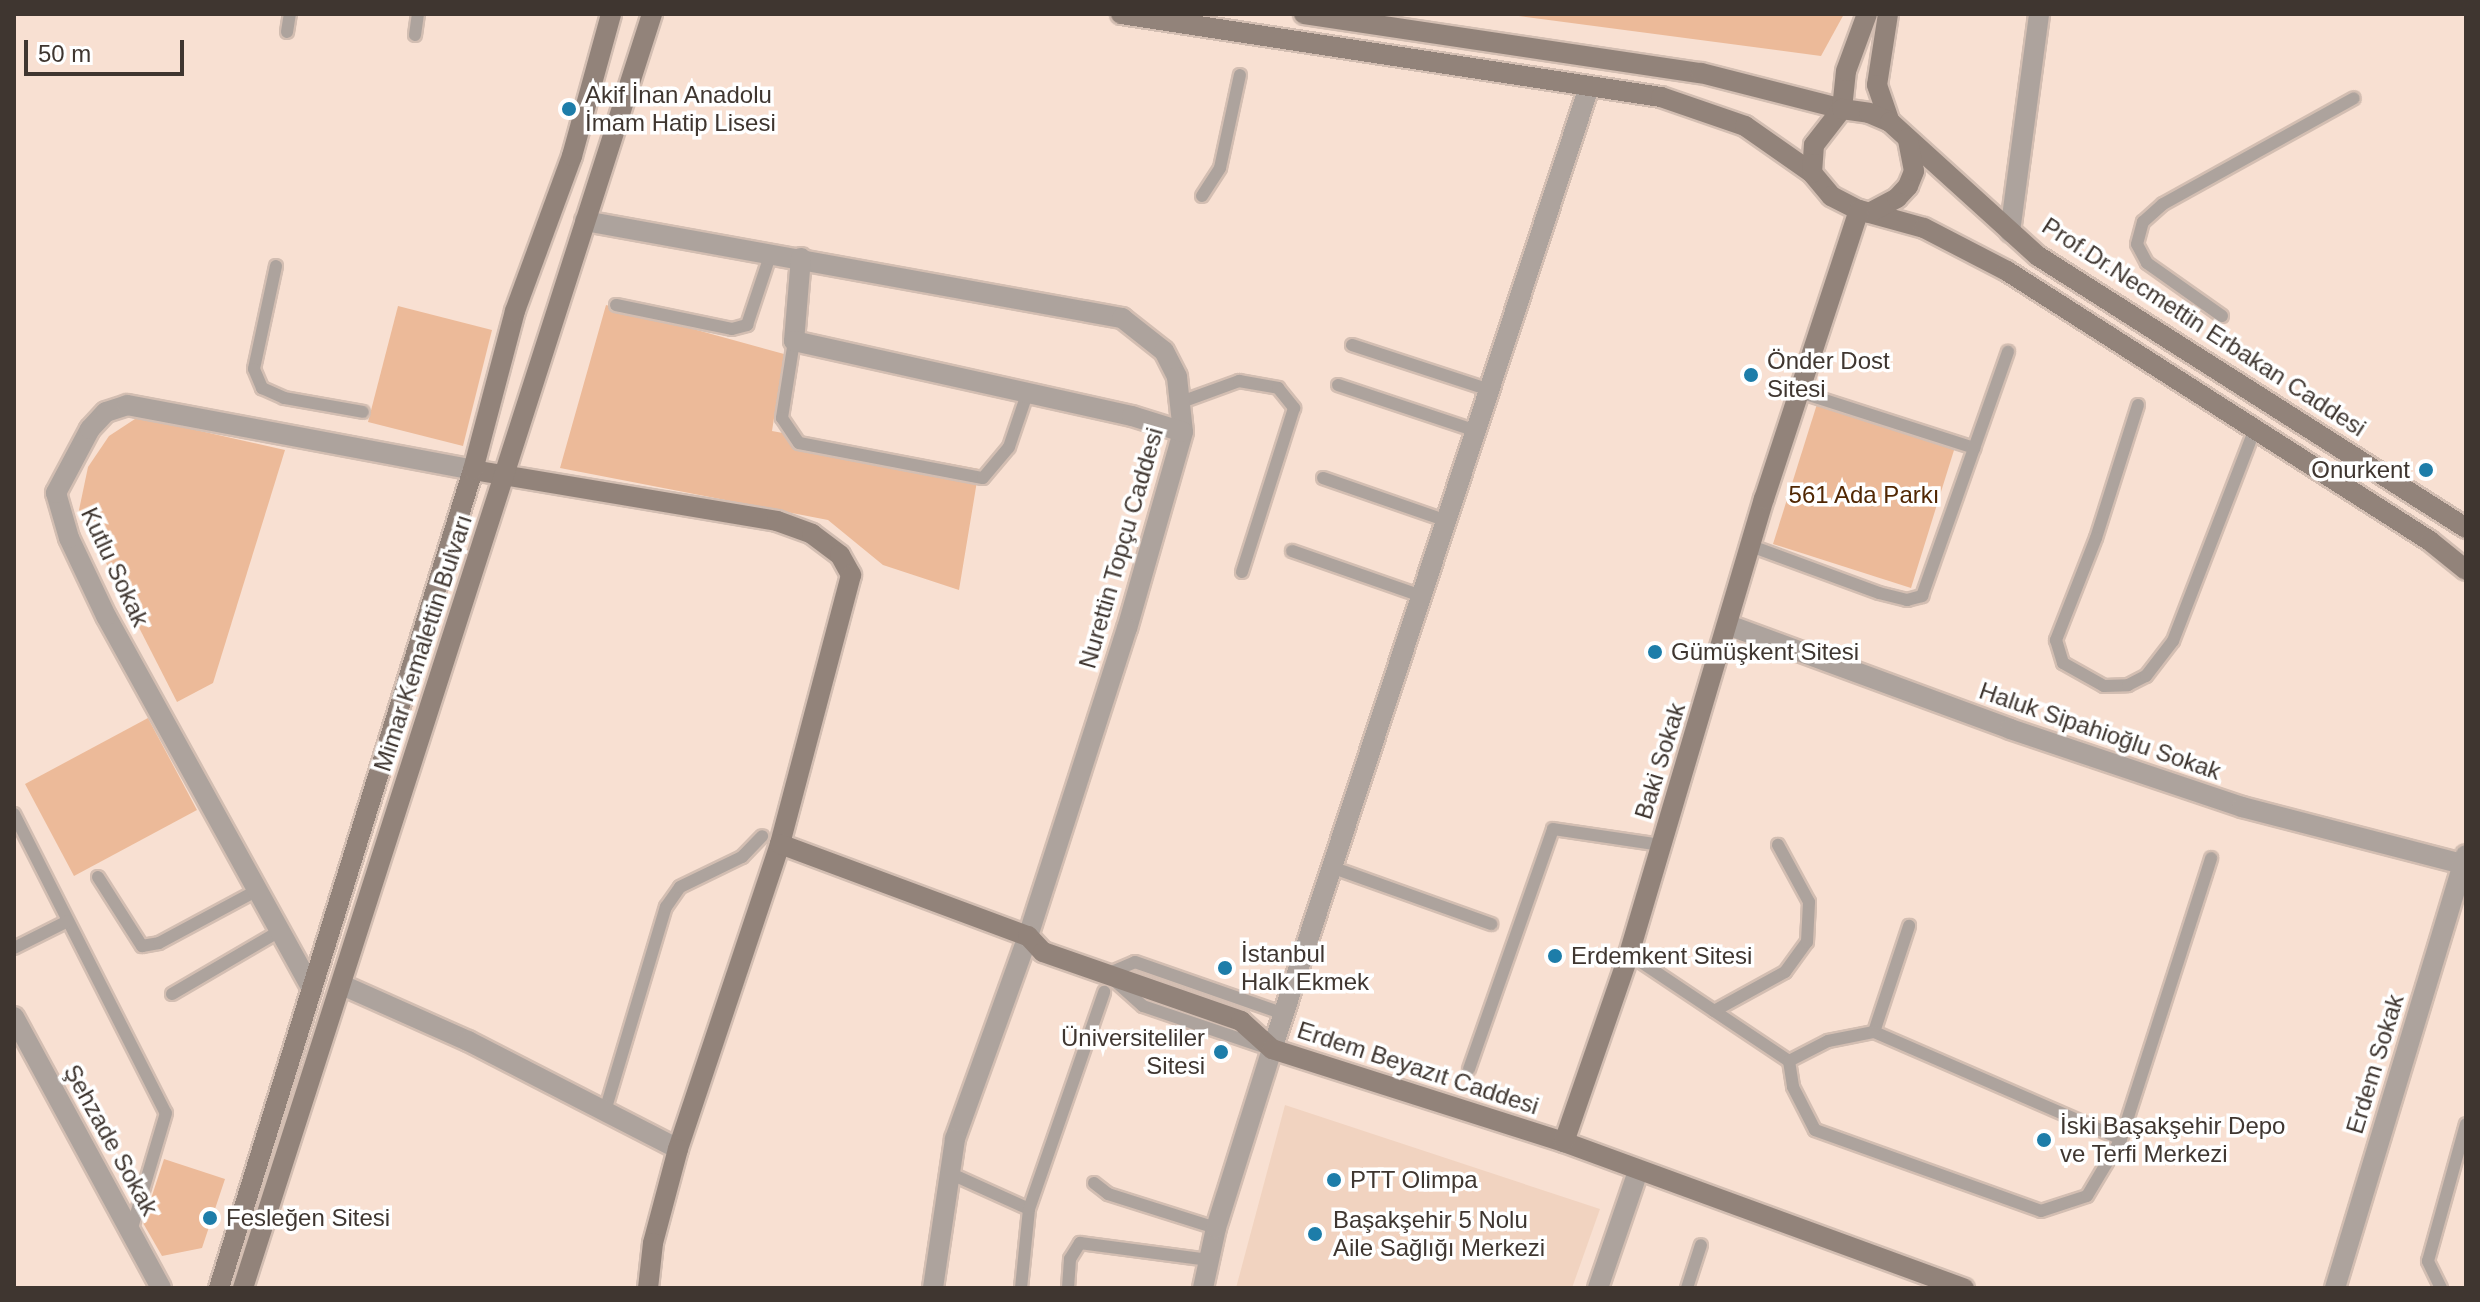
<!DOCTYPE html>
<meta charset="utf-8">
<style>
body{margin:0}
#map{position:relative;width:2480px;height:1302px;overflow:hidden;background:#f8e0d2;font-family:Helvetica,sans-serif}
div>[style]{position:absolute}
.built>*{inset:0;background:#f1d3c0}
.green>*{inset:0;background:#ecba99}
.roads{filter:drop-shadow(2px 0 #d3beb2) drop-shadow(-2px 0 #d3beb2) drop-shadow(0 2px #d3beb2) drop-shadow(0 -2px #d3beb2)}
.lane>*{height:12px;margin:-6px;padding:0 6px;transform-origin:6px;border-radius:6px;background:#ada39d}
.street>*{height:20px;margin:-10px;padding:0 10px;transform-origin:10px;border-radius:10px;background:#ada39d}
.secondary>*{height:20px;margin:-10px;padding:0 10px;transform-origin:10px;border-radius:10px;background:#92837a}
.dots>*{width:22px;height:22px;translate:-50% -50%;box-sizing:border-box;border:4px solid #fff;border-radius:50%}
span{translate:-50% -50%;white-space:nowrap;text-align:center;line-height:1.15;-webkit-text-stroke:7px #fff;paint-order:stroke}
.poi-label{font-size:24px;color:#3f3630}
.left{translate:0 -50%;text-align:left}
.right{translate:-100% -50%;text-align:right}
.street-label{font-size:24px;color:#3f3630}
.park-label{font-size:24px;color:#512703}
.frame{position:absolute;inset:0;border:16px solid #3f3630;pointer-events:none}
.scale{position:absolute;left:24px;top:40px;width:160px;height:36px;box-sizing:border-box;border:4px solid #3f3630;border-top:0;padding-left:10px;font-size:24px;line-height:28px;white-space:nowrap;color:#3f3630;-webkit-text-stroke:6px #fff;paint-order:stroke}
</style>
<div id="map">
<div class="built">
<i style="clip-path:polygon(1285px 1105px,1600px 1209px,1572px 1288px,1236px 1288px)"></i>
</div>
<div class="green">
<i style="clip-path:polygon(1504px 14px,1844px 14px,1821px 56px)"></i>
<i style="clip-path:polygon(606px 305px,784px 354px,772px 431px,979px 469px,959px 590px,883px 565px,828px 520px,560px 468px)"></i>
<i style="clip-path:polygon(398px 306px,492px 330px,463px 446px,368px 422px)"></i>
<i style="clip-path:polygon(1817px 404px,1955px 447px,1911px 588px,1773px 544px)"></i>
<i style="clip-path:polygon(138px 417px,285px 450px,213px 683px,177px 702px,79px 510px,88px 467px,109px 436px)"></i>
<i style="clip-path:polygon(148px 718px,197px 810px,74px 876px,25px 784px)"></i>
<i style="clip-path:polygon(164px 1159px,225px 1179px,202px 1248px,162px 1256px,143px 1223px)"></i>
</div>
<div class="roads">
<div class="lane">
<i style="left:287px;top:32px;width:18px;rotate:-81deg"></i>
<i style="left:415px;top:35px;width:21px;rotate:-82deg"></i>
<i style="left:1202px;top:196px;width:33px;rotate:-57deg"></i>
<i style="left:1220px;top:168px;width:95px;rotate:-77.9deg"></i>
<i style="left:276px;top:266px;width:105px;rotate:102.1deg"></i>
<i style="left:254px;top:369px;width:21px;rotate:67deg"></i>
<i style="left:262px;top:388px;width:24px;rotate:24deg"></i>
<i style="left:284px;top:398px;width:80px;rotate:10deg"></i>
<i style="left:616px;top:305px;width:118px;rotate:11.7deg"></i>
<i style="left:732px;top:329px;width:16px;rotate:-15deg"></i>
<i style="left:747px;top:325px;width:76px;rotate:-71.6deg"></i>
<i style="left:2222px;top:316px;width:92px;rotate:-144.8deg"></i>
<i style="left:2147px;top:263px;width:21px;rotate:-118deg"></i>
<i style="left:2137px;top:244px;width:23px;rotate:-75deg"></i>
<i style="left:2143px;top:222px;width:27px;rotate:-42deg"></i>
<i style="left:2163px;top:204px;width:218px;rotate:-29deg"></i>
<i style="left:794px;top:341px;width:78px;rotate:98.9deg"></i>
<i style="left:782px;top:418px;width:30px;rotate:56deg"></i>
<i style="left:799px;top:443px;width:187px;rotate:10.8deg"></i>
<i style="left:983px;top:478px;width:40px;rotate:-50deg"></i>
<i style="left:1009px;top:447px;width:56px;rotate:-71.2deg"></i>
<i style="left:1352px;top:345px;width:145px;rotate:18.1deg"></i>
<i style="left:1338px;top:385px;width:145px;rotate:18.4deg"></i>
<i style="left:1803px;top:393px;width:180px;rotate:17.8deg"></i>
<i style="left:1184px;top:401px;width:59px;rotate:-20deg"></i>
<i style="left:1239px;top:381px;width:40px;rotate:10deg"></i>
<i style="left:1278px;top:388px;width:26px;rotate:51deg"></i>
<i style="left:1294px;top:408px;width:172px;rotate:107.6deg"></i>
<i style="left:2138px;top:405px;width:139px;rotate:107.5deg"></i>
<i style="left:2096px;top:538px;width:110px;rotate:111.4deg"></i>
<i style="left:2056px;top:640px;width:24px;rotate:73deg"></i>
<i style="left:2063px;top:663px;width:47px;rotate:29.3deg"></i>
<i style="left:2104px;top:686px;width:24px;rotate:-2deg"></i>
<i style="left:2128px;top:685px;width:20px;rotate:-27deg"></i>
<i style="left:2146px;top:676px;width:44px;rotate:-52.4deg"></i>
<i style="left:2173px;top:641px;width:227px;rotate:-68.9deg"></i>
<i style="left:1323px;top:478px;width:131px;rotate:19.1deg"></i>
<i style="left:1751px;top:546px;width:136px;rotate:20.2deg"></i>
<i style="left:1879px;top:593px;width:29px;rotate:14deg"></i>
<i style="left:1907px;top:600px;width:16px;rotate:-15deg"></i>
<i style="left:1922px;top:596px;width:259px;rotate:-70.6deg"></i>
<i style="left:1292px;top:551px;width:140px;rotate:19.2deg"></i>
<i style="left:14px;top:814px;width:335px;rotate:63.1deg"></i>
<i style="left:166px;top:1113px;width:123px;rotate:106.5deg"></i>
<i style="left:1334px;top:868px;width:167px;rotate:19.6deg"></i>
<i style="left:98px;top:877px;width:82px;rotate:57.5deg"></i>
<i style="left:142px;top:946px;width:17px;rotate:-10deg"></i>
<i style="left:159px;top:943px;width:112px;rotate:-28.2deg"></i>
<i style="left:14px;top:948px;width:60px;rotate:-26.6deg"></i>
<i style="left:1629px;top:954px;width:192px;rotate:33.8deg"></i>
<i style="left:1789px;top:1061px;width:26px;rotate:81deg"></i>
<i style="left:1793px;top:1087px;width:48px;rotate:62.9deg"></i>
<i style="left:1815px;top:1130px;width:240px;rotate:19.7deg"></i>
<i style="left:2041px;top:1211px;width:48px;rotate:-18.1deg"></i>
<i style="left:2087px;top:1196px;width:66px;rotate:-59.2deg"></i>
<i style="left:2121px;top:1139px;width:295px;rotate:-72.2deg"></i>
<i style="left:172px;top:994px;width:125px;rotate:-30.3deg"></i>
<i style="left:1714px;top:1011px;width:81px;rotate:-28.8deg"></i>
<i style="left:1785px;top:972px;width:37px;rotate:-54deg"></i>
<i style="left:1807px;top:942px;width:40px;rotate:-87.1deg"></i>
<i style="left:1809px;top:902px;width:65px;rotate:-118.5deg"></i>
<i style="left:1874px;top:1032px;width:112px;rotate:-71.7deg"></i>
<i style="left:1261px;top:1046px;width:125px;rotate:-161.3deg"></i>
<i style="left:1143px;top:1006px;width:48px;rotate:-138.4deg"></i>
<i style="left:1107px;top:974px;width:30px;rotate:-23deg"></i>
<i style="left:1135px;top:962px;width:158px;rotate:19.2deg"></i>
<i style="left:1789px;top:1061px;width:44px;rotate:-27.1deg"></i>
<i style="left:1828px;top:1041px;width:47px;rotate:-11.1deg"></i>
<i style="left:1874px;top:1032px;width:269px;rotate:23.4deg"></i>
<i style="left:1469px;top:1069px;width:254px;rotate:-70.7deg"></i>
<i style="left:1553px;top:829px;width:110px;rotate:8.4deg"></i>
<i style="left:605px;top:1111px;width:213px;rotate:-73.4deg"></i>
<i style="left:666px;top:907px;width:24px;rotate:-55deg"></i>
<i style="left:680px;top:887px;width:69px;rotate:-25.8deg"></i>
<i style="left:742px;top:857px;width:29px;rotate:-46deg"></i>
<i style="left:947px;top:1172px;width:90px;rotate:24.3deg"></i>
<i style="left:1094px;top:1183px;width:18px;rotate:38deg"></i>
<i style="left:1108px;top:1194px;width:113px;rotate:17.5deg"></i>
<i style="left:1021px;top:1288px;width:79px;rotate:-84.2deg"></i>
<i style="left:1029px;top:1209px;width:230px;rotate:-70.9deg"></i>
<i style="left:1068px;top:1288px;width:29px;rotate:-86deg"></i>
<i style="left:1070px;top:1259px;width:19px;rotate:-58deg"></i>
<i style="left:1080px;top:1243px;width:130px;rotate:7.5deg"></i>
<i style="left:1687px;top:1288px;width:45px;rotate:-72deg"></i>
<i style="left:2441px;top:1288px;width:30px;rotate:-116deg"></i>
<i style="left:2428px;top:1261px;width:142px;rotate:-74.5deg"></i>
</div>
<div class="street">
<i style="left:585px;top:221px;width:546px;rotate:10.24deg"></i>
<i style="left:1122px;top:318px;width:53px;rotate:38.2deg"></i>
<i style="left:1164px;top:351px;width:29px;rotate:63deg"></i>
<i style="left:1177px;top:377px;width:55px;rotate:83.8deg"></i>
<i style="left:1183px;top:432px;width:204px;rotate:105.9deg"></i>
<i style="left:1127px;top:628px;width:324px;rotate:107.8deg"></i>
<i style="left:1028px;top:936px;width:216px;rotate:109.8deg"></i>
<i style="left:955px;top:1139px;width:151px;rotate:98.4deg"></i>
<i style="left:2010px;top:232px;width:220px;rotate:-82.4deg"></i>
<i style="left:801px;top:258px;width:83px;rotate:94.8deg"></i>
<i style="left:794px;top:341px;width:346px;rotate:12.5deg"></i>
<i style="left:1132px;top:416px;width:53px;rotate:17.4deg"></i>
<i style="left:1728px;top:625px;width:301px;rotate:20.2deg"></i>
<i style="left:2010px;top:729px;width:245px;rotate:18.6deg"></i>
<i style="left:2242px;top:807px;width:228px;rotate:14.5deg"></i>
<i style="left:342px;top:985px;width:138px;rotate:24deg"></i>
<i style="left:468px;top:1041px;width:236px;rotate:27.2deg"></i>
<i style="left:312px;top:989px;width:426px;rotate:-118.9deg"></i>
<i style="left:106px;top:616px;width:86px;rotate:-115.4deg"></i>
<i style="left:69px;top:538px;width:47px;rotate:-106.1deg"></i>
<i style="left:56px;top:493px;width:72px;rotate:-62deg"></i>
<i style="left:90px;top:429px;width:23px;rotate:-47deg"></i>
<i style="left:106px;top:412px;width:22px;rotate:-18deg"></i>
<i style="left:127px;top:405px;width:352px;rotate:10.6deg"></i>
<i style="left:14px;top:1017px;width:308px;rotate:61.5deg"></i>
<i style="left:1203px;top:1288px;width:61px;rotate:-77.8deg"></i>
<i style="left:1216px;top:1228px;width:188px;rotate:-72.6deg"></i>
<i style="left:1272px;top:1049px;width:1013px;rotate:-71.76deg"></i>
<i style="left:1598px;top:1288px;width:124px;rotate:-71.1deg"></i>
<i style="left:2335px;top:1288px;width:452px;rotate:-73.2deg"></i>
</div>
<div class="secondary">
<i style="left:1121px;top:14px;width:546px;rotate:8.74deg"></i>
<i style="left:1661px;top:97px;width:89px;rotate:19deg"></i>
<i style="left:1745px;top:126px;width:82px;rotate:35deg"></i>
<i style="left:1812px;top:173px;width:30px;rotate:50deg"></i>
<i style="left:1831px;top:196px;width:31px;rotate:27deg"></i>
<i style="left:1859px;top:210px;width:67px;rotate:15.5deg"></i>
<i style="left:1924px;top:228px;width:93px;rotate:27.4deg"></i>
<i style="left:2007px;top:271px;width:502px;rotate:32.55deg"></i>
<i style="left:2430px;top:541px;width:46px;rotate:38.9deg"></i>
<i style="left:1304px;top:14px;width:401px;rotate:8.5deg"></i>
<i style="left:1701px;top:73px;width:146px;rotate:14.3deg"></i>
<i style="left:1888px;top:14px;width:72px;rotate:98.8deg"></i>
<i style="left:1877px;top:85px;width:39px;rotate:71deg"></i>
<i style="left:1842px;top:109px;width:38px;rotate:-84deg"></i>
<i style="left:1846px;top:71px;width:61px;rotate:-69.8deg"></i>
<i style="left:1812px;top:173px;width:28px;rotate:-86deg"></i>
<i style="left:1814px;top:145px;width:46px;rotate:-52.1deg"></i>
<i style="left:1842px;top:109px;width:27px;rotate:8deg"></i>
<i style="left:1869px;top:113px;width:23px;rotate:23deg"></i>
<i style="left:1890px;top:122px;width:200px;rotate:42.2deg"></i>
<i style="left:2038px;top:256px;width:507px;rotate:32.44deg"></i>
<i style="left:1869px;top:213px;width:32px;rotate:-28deg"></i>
<i style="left:1897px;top:198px;width:16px;rotate:-47deg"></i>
<i style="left:1908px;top:186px;width:16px;rotate:-68deg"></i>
<i style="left:1914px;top:171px;width:33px;rotate:-101deg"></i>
<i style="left:473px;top:470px;width:308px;rotate:9.5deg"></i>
<i style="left:777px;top:521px;width:37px;rotate:20deg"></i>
<i style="left:812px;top:534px;width:35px;rotate:37deg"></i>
<i style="left:840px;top:555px;width:23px;rotate:61deg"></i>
<i style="left:851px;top:575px;width:278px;rotate:104.8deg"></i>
<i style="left:780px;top:844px;width:322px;rotate:108.5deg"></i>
<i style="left:678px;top:1149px;width:97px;rotate:104.9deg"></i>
<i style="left:653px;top:1243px;width:45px;rotate:96.3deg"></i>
<i style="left:780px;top:844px;width:265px;rotate:20.4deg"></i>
<i style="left:1028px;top:936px;width:22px;rotate:47deg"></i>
<i style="left:1043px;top:952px;width:210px;rotate:19.2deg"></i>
<i style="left:1241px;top:1021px;width:42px;rotate:42.1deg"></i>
<i style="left:1272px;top:1049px;width:306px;rotate:17.7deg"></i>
<i style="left:1564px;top:1142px;width:426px;rotate:20.1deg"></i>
<i style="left:1564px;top:1142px;width:199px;rotate:-70.9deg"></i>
<i style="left:1629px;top:954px;width:475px;rotate:-73.5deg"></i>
<i style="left:1764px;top:499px;width:304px;rotate:-71.8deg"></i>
<i style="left:219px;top:1288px;width:857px;rotate:-72.75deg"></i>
<i style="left:473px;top:470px;width:164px;rotate:-75.2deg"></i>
<i style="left:515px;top:311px;width:165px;rotate:-69.8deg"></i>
<i style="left:572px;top:156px;width:147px;rotate:-74.6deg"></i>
<i style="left:243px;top:1288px;width:1338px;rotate:-72.2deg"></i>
</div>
</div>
<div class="dots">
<i style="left:569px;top:109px;background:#1d7da9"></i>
<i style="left:1751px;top:375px;background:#1d7da9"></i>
<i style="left:2426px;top:470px;background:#1d7da9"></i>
<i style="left:1655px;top:652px;background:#1d7da9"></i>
<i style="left:1555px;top:956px;background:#1d7da9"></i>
<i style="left:1225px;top:968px;background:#1d7da9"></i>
<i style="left:1221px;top:1052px;background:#1d7da9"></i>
<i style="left:2044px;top:1140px;background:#1d7da9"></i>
<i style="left:1334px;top:1180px;background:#1d7da9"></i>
<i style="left:210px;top:1218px;background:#1d7da9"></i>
<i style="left:1315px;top:1234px;background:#1d7da9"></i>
</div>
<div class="poi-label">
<span class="left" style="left:585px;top:109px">Akif İnan Anadolu<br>İmam Hatip Lisesi</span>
<span class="left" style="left:1767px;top:375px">Önder Dost<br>Sitesi</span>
<span class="right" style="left:2410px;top:470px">Onurkent</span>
<span class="left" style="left:1671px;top:652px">Gümüşkent Sitesi</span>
<span class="left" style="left:1241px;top:968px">İstanbul<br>Halk Ekmek</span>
<span class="left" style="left:1571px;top:956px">Erdemkent Sitesi</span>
<span class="right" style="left:1205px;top:1052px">Üniversiteliler<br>Sitesi</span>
<span class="left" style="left:2060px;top:1140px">İski Başakşehir Depo<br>ve Terfi Merkezi</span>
<span class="left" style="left:1350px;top:1180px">PTT Olimpa</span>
<span class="left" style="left:226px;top:1218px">Fesleğen Sitesi</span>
<span class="left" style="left:1333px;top:1234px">Başakşehir 5 Nolu<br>Aile Sağlığı Merkezi</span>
</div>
<div class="street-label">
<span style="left:2204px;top:327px;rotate:33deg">Prof.Dr.Necmettin Erbakan Caddesi</span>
<span style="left:1121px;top:548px;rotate:-74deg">Nurettin Topçu Caddesi</span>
<span style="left:115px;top:567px;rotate:65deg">Kutlu Sokak</span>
<span style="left:423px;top:643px;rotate:-72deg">Mimar Kemalettin Bulvarı</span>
<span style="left:2100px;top:731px;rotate:19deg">Haluk Sipahioğlu Sokak</span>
<span style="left:1660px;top:761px;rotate:-73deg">Baki Sokak</span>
<span style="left:2375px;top:1064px;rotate:-73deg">Erdem Sokak</span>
<span style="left:1418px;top:1068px;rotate:18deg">Erdem Beyazıt Caddesi</span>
<span style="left:111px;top:1140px;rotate:61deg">Şehzade Sokak</span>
</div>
<div class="park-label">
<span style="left:1864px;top:495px">561 Ada Parkı</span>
</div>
<div class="frame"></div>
<div class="scale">50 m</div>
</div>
